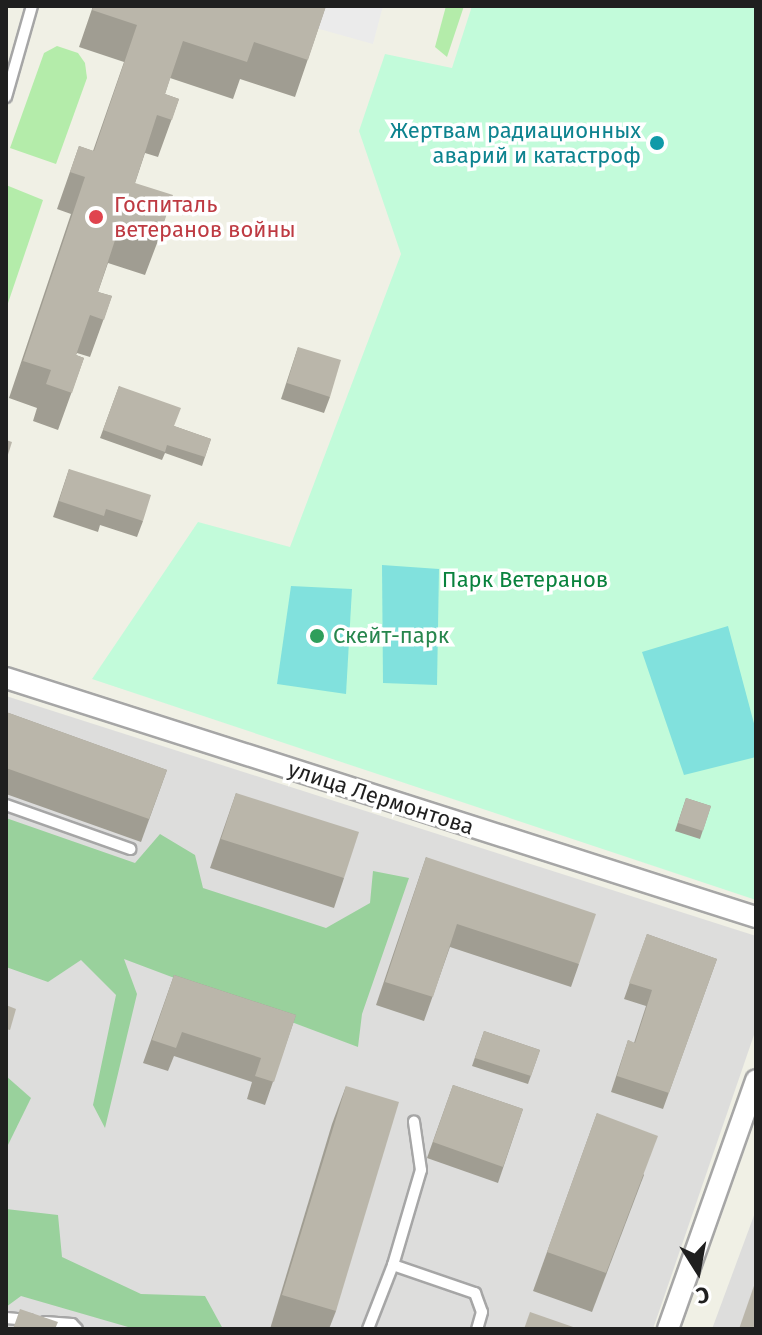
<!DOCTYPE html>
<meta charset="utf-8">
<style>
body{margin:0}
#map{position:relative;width:762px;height:1335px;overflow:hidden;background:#f0f0e5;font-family:"Fira Sans",sans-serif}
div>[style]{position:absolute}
.residential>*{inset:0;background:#dddddc}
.grass>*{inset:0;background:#b4ecaa}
.forest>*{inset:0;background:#99d19c}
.park>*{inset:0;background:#c2fbda}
.pitch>*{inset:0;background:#81e1dd}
.parking>*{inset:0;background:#ebebeb}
.roads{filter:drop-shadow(2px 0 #a6a6a6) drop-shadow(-2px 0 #a6a6a6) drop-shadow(0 2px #a6a6a6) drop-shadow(0 -2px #a6a6a6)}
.service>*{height:10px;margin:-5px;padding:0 5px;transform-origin:5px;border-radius:5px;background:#fff}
.minor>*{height:20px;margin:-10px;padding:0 10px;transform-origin:10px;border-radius:10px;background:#fff}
.wall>*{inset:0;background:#a09d92}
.building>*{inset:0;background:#bab6aa}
.dots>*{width:22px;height:22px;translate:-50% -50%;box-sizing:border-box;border:4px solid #fff;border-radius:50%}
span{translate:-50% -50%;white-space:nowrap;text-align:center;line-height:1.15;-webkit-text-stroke:7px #fff;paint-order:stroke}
.culture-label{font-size:22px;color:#0d838f}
.right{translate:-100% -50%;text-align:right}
.health-label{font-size:22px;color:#be3a42}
.left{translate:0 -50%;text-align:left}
.park-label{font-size:22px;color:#09823d}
.leisure-label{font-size:22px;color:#27864d}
.street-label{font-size:22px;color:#1f1f1f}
.frame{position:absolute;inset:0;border:8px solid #1f1f1f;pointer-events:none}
.north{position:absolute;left:658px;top:1231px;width:80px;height:80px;-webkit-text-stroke:6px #fff;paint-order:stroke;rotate:169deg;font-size:22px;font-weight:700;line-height:32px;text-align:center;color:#1f1f1f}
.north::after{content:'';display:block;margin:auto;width:28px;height:36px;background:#1f1f1f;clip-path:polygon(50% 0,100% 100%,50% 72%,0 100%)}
</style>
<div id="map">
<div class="residential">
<i style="clip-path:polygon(6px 696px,756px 936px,756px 1029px,653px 1329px,6px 1329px)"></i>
<i style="clip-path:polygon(756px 1210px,756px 1329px,712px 1329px)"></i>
</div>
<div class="grass">
<i style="clip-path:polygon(446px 6px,464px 6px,447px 57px,435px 47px)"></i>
<i style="clip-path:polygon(57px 46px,78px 53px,85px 63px,87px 78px,56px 164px,10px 148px,44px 53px)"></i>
<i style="clip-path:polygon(6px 185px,43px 200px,6px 309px)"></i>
</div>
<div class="forest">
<i style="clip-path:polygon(6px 818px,135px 863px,160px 834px,195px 855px,203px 888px,326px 928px,370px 903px,373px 871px,409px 878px,362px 1014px,358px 1047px,124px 959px,137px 994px,105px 1128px,93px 1105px,116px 995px,81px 960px,48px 982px,6px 967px)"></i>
<i style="clip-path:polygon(6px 1076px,31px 1098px,6px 1149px)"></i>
<i style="clip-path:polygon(6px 1209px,58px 1215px,62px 1257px,141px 1294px,205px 1296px,223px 1329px,135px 1329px,21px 1296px,6px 1307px)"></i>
</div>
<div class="park">
<i style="clip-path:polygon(472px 6px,756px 6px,756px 900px,92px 679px,198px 522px,290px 547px,401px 254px,359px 131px,385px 54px,452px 68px)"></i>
</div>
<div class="pitch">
<i style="clip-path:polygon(382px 565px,439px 569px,437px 685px,383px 683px)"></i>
<i style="clip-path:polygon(291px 586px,352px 589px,346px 694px,277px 684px)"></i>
<i style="clip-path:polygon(728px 626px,756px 731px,756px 757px,684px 775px,642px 652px)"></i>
</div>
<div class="parking">
<i style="clip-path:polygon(276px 6px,383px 6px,373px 44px,273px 16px)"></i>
</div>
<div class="roads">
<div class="service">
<i style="left:6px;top:97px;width:95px;rotate:-74.1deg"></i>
<i style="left:6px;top:805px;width:132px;rotate:19.5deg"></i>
<i style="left:393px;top:1265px;width:99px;rotate:-73.6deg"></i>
<i style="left:421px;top:1170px;width:49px;rotate:-98.3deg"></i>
<i style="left:6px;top:1318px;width:23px;rotate:5deg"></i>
<i style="left:45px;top:1322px;width:27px;rotate:4deg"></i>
<i style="left:72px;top:1324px;width:7px;rotate:45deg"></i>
<i style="left:368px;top:1329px;width:69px;rotate:-68.7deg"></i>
<i style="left:393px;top:1265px;width:87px;rotate:18.9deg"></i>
<i style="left:475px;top:1293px;width:20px;rotate:70deg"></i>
<i style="left:482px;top:1312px;width:18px;rotate:106deg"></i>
</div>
<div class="minor">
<i style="left:6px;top:678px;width:787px;rotate:17.68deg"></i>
<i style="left:668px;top:1329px;width:264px;rotate:-70.5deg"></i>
</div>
</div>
<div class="wall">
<i style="clip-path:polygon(93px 6px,326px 6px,295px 97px,240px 79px,233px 99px,170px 78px,165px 94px,179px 99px,158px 157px,145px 153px,135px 183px,159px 238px,145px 275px,108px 263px,98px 292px,112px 296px,90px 357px,77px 353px,76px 355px,84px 358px,58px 430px,33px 421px,37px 408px,9px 398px,71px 214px,57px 209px,79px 146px,93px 151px,124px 62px,79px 47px)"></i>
<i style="clip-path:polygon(298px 347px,330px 397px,324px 413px,281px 399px)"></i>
<i style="clip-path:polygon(119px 386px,174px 426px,211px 439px,202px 466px,165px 453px,162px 460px,100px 438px)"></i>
<i style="clip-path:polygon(69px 469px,143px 521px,137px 537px,100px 525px,98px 532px,53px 517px)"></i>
<i style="clip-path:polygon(6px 712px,167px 770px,141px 842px,6px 794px)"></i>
<i style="clip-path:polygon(236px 793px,344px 878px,334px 908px,210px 868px)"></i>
<i style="clip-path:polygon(686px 798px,711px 806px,700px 839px,675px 831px)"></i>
<i style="clip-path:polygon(426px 857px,579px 964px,571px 987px,450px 947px,424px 1021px,376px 1005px)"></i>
<i style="clip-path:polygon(647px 934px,717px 959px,663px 1109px,611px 1092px,628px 1040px,634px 1043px,646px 1006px,624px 999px)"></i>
<i style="clip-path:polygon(174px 975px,296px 1015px,265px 1105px,247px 1099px,252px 1082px,174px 1056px,168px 1071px,143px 1063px)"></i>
<i style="clip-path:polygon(484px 1031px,540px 1050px,528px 1084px,472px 1066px)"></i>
<i style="clip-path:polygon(453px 1085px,523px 1109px,498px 1183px,427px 1158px)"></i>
<i style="clip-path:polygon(346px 1086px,336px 1311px,329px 1329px,270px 1329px,332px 1124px)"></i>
<i style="clip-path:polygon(597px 1113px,644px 1175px,592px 1312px,533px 1291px)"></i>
</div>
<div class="building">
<i style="clip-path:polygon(94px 6px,326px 6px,308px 60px,254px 42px,247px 62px,183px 41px,165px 94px,179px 99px,172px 120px,157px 115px,135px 183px,173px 195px,159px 238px,120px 225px,98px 292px,112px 296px,104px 320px,90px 315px,76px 355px,84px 358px,72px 393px,46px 384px,51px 370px,23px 361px,85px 177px,70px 172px,79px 146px,94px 151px,137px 25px,92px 10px)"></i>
<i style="clip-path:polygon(298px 347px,341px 360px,330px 397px,287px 383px)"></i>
<i style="clip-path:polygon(119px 386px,181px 408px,174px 426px,211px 439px,205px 457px,167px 445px,165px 452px,103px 430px)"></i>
<i style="clip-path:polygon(6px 440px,12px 442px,6px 461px)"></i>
<i style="clip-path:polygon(69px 469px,151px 495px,143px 521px,106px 509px,104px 516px,59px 501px)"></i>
<i style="clip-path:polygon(6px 712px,167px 770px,149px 819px,6px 768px)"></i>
<i style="clip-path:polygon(236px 793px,359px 832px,344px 878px,221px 839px)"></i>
<i style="clip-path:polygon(686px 798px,711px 806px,703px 831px,678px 823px)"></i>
<i style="clip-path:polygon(426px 857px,596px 914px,579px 964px,457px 924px,433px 997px,385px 982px)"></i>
<i style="clip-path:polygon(647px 934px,717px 959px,669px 1093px,617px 1076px,628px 1040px,635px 1043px,652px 990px,629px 983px)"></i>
<i style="clip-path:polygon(174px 975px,296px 1015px,274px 1082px,255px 1076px,261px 1058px,182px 1032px,176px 1048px,152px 1040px)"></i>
<i style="clip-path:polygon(6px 1005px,16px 1009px,10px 1030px,6px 1029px)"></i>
<i style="clip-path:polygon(484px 1031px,540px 1050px,531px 1076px,475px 1058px)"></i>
<i style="clip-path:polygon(453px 1085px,523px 1109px,503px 1167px,433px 1142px)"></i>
<i style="clip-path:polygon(346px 1086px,399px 1102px,336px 1311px,282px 1295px)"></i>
<i style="clip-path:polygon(597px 1113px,658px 1136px,606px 1273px,547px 1252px)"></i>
<i style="clip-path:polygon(756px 1280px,756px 1329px,739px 1329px)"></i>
<i style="clip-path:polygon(20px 1309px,58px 1322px,55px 1329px,13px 1329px)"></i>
<i style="clip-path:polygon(530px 1312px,576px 1328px,575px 1329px,524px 1329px)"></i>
</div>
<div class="dots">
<i style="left:657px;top:143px;background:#0f9aa8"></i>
<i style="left:96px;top:217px;background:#e0444e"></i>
<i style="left:317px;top:636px;background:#2e9e5b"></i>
</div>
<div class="culture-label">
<span class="right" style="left:641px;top:143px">Жертвам радиационных<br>аварий и катастроф</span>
</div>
<div class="health-label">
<span class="left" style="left:114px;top:217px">Госпиталь<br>ветеранов войны</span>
</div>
<div class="park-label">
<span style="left:525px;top:580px">Парк Ветеранов</span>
</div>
<div class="leisure-label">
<span class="left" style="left:333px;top:636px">Скейт-парк</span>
</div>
<div class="street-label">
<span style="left:381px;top:798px;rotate:18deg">улица Лермонтова</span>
</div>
<div class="frame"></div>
<div class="north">С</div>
</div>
